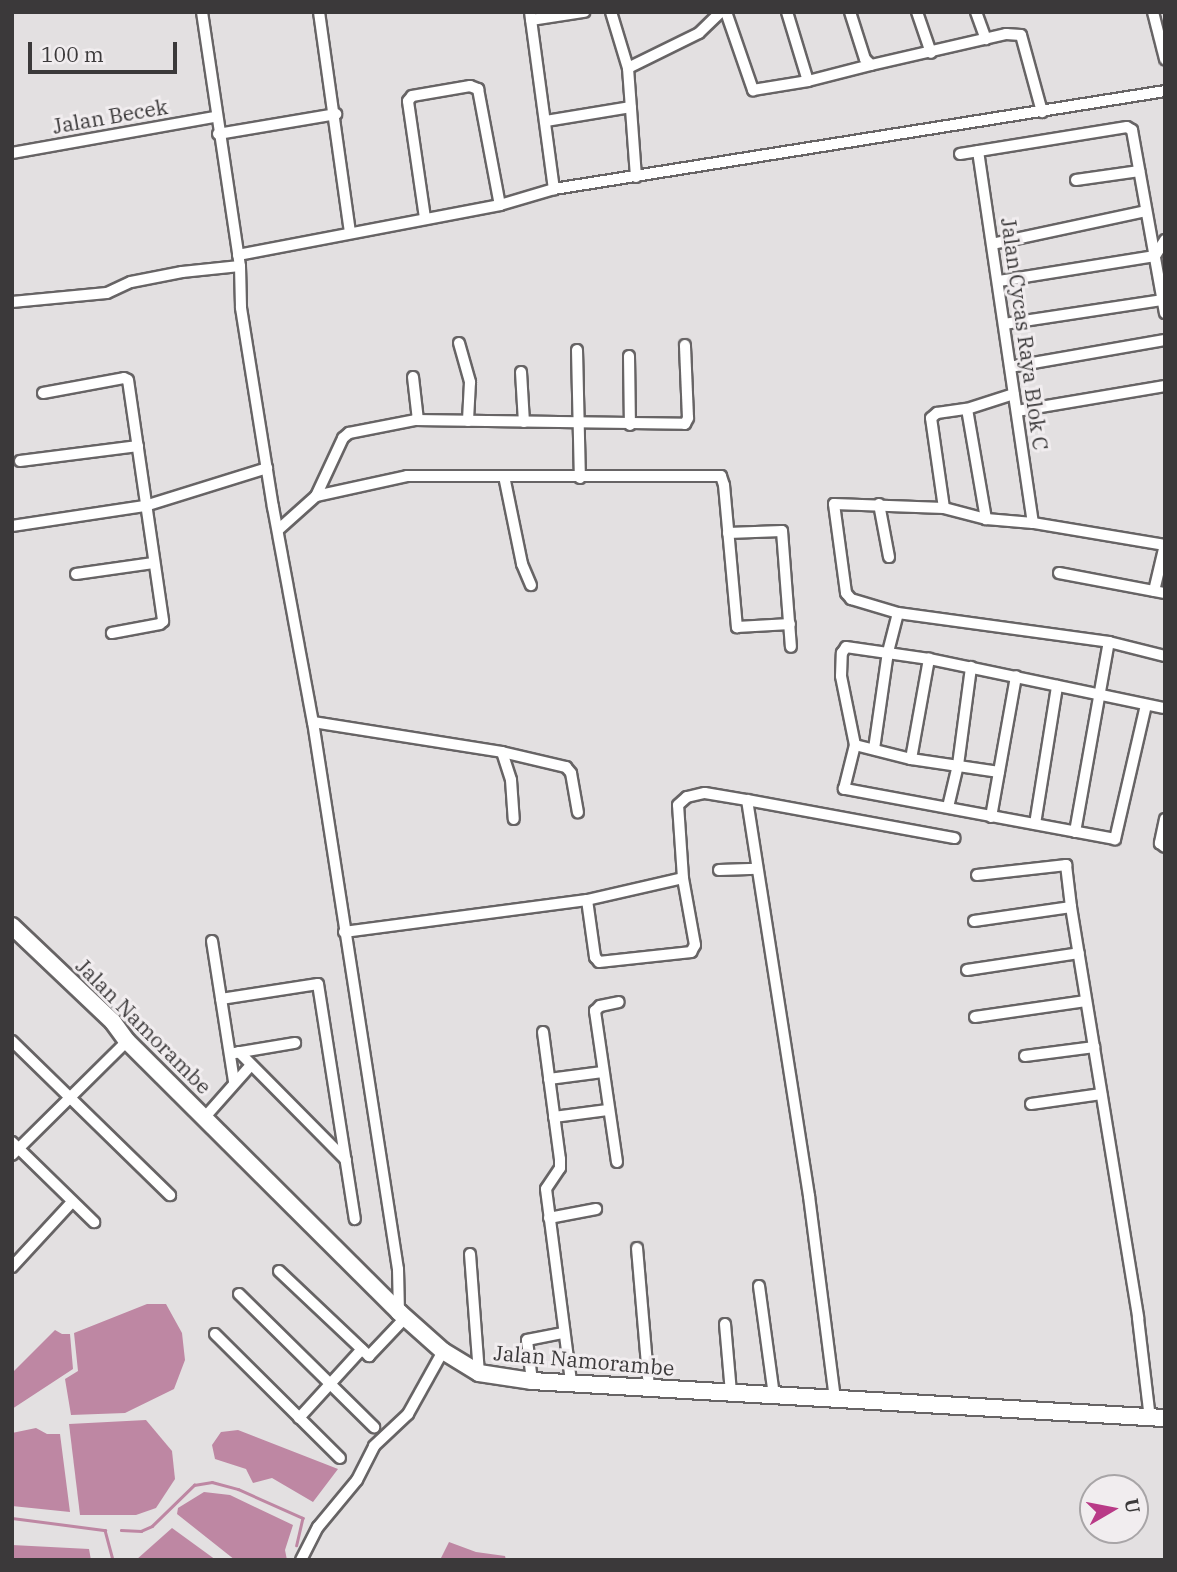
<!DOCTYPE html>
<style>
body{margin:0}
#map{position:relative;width:1177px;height:1572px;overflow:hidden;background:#e3e0e1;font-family:"IBM Plex Serif",serif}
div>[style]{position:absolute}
.water>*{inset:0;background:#be87a3}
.stream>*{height:2.5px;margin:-1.25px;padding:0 1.25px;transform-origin:1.25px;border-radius:1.25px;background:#be87a3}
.roads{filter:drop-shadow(2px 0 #676465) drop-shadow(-2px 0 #676465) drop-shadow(0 2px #676465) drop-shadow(0 -2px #676465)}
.minor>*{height:10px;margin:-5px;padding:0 5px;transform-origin:5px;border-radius:5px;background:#fff}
.secondary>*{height:16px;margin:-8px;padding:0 8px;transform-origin:8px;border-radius:8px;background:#fff}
span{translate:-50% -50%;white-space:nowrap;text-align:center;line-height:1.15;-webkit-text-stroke:6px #f1edef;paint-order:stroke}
.street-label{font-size:21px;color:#3b393a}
.frame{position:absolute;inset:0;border:14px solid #3b393a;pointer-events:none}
.north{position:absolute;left:1079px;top:1474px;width:70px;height:70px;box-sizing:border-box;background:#f1edef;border:2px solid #a8a5a7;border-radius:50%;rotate:80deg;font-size:19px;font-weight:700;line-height:28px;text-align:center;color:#3b393a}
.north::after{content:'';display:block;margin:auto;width:24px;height:32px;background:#b93a87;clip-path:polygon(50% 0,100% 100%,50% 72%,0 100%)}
.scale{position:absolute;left:28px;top:42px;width:149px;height:32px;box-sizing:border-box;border:4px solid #3b393a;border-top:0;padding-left:9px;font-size:21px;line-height:24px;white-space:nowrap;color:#3b393a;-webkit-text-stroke:5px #f1edef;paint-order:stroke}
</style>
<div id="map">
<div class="water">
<i style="clip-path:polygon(147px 1304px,166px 1304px,182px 1333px,185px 1360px,174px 1389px,125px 1413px,71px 1415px,65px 1379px,78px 1371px,74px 1333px)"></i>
<i style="clip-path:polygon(55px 1330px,62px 1334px,70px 1334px,73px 1369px,12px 1409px,12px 1373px)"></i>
<i style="clip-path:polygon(146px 1420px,172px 1451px,175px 1479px,156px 1508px,136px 1515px,80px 1515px,69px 1424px)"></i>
<i style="clip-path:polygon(36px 1428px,47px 1434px,60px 1434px,70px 1512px,12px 1506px,12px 1433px)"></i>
<i style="clip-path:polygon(238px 1430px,338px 1469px,313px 1502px,272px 1478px,253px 1483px,246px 1469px,215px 1459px,212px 1445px,221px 1432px)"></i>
<i style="clip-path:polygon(204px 1492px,230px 1495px,293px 1525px,285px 1550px,287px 1560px,235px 1560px,177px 1514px,178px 1508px)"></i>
<i style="clip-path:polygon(172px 1528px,216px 1560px,136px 1560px)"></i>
<i style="clip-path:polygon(449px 1542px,476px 1552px,505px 1556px,506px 1560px,440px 1560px)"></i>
<i style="clip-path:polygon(12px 1545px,89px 1549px,91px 1560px,12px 1560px)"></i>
</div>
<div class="stream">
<i style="left:12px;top:1518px;width:94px;rotate:7.4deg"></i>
<i style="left:105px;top:1530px;width:31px;rotate:75deg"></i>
<i style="left:121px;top:1530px;width:20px;rotate:3deg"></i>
<i style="left:141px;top:1531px;width:12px;rotate:-24deg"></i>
<i style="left:152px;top:1526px;width:59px;rotate:-44.3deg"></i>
<i style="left:194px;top:1485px;width:18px;rotate:-9deg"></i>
<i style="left:212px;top:1482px;width:27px;rotate:15deg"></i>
<i style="left:238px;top:1489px;width:71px;rotate:24deg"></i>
<i style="left:303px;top:1518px;width:28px;rotate:103deg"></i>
</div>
<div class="roads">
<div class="minor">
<i style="left:202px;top:12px;width:257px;rotate:81.5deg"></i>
<i style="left:240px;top:266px;width:42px;rotate:88.6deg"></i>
<i style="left:241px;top:308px;width:202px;rotate:80.9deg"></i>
<i style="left:273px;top:507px;width:219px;rotate:79.5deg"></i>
<i style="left:313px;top:722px;width:554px;rotate:81.17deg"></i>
<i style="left:398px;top:1269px;width:43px;rotate:88.7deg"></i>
<i style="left:319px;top:12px;width:222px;rotate:82deg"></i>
<i style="left:530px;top:12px;width:179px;rotate:82.3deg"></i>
<i style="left:611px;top:12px;width:59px;rotate:73.1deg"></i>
<i style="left:726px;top:12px;width:83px;rotate:70.9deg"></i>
<i style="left:753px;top:90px;width:56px;rotate:-9.3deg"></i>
<i style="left:787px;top:12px;width:72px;rotate:73.1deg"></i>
<i style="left:808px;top:81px;width:65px;rotate:-14.3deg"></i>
<i style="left:850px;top:12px;width:49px;rotate:72.3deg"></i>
<i style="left:865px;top:59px;width:8px;rotate:45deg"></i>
<i style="left:871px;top:65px;width:139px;rotate:-12.9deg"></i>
<i style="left:1006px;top:34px;width:15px;rotate:4deg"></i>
<i style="left:1021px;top:35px;width:80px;rotate:74.7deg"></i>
<i style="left:917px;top:12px;width:43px;rotate:71.1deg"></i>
<i style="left:976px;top:12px;width:29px;rotate:70deg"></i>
<i style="left:1153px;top:12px;width:49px;rotate:75.7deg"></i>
<i style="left:531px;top:20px;width:54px;rotate:-8.6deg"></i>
<i style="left:546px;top:121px;width:86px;rotate:-9.4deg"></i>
<i style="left:218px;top:134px;width:120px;rotate:-9.6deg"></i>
<i style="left:978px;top:151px;width:376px;rotate:81.6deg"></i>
<i style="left:12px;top:153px;width:206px;rotate:-10.1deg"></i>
<i style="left:960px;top:154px;width:169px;rotate:-9.2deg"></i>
<i style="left:1127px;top:127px;width:6px;rotate:31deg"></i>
<i style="left:1132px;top:130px;width:186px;rotate:79.8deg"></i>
<i style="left:636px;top:177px;width:109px;rotate:-94.2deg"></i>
<i style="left:628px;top:68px;width:79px;rotate:-26.2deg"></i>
<i style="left:699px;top:33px;width:30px;rotate:-44deg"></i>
<i style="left:1076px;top:180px;width:64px;rotate:-8.1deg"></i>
<i style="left:425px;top:218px;width:118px;rotate:-98.3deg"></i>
<i style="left:408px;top:101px;width:6px;rotate:-51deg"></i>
<i style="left:412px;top:96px;width:59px;rotate:-9.8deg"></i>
<i style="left:470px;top:86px;width:9px;rotate:21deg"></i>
<i style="left:478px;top:89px;width:118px;rotate:79.3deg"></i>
<i style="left:992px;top:244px;width:157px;rotate:-12.1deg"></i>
<i style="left:238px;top:255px;width:267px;rotate:-10.8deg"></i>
<i style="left:500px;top:205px;width:56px;rotate:-16.5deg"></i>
<i style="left:554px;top:189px;width:619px;rotate:-9.11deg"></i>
<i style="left:1155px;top:256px;width:19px;rotate:-58deg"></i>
<i style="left:999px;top:281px;width:158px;rotate:-9.1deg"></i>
<i style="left:12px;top:302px;width:95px;rotate:-5.4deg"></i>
<i style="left:107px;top:293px;width:26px;rotate:-25deg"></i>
<i style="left:131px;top:282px;width:52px;rotate:-11.1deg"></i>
<i style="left:182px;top:272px;width:58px;rotate:-5.9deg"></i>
<i style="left:1004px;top:324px;width:161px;rotate:-8.6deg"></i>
<i style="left:459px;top:343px;width:41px;rotate:74.2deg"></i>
<i style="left:470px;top:382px;width:39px;rotate:93deg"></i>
<i style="left:577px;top:350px;width:128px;rotate:88.7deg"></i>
<i style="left:629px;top:356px;width:69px;rotate:89.2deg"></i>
<i style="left:1010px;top:367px;width:157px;rotate:-9.9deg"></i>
<i style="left:521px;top:372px;width:50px;rotate:86.6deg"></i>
<i style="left:413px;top:377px;width:43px;rotate:83.4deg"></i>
<i style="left:43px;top:393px;width:82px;rotate:-10.5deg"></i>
<i style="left:124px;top:378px;width:4px;rotate:27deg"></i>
<i style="left:128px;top:380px;width:244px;rotate:81.7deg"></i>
<i style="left:163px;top:621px;width:4px;rotate:135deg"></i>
<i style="left:160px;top:624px;width:49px;rotate:169.4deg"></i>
<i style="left:967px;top:409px;width:112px;rotate:80.2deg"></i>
<i style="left:1017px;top:411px;width:150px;rotate:-9.6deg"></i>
<i style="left:20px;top:461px;width:119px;rotate:-7.2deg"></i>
<i style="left:504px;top:476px;width:90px;rotate:78.4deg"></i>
<i style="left:522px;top:564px;width:23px;rotate:67deg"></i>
<i style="left:316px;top:496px;width:93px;rotate:-12.4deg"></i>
<i style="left:407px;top:476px;width:314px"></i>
<i style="left:721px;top:476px;width:9px;rotate:72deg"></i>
<i style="left:724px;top:485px;width:143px;rotate:84.8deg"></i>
<i style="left:737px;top:627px;width:53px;rotate:-3.2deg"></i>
<i style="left:879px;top:504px;width:54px;rotate:79.3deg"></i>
<i style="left:944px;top:508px;width:91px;rotate:-98.2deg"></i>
<i style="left:931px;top:418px;width:8px;rotate:-40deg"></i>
<i style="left:937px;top:413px;width:30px;rotate:-8deg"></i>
<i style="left:967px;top:409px;width:49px;rotate:-17.7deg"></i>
<i style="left:12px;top:526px;width:134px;rotate:-8.6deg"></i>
<i style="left:145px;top:506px;width:128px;rotate:-17.3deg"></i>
<i style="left:278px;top:530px;width:51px;rotate:-41.8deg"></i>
<i style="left:316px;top:496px;width:64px;rotate:-65deg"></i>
<i style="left:343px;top:438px;width:8px;rotate:-40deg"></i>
<i style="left:349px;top:433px;width:67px;rotate:-11.1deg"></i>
<i style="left:415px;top:420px;width:270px;rotate:0.8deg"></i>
<i style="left:685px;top:424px;width:7px;rotate:-63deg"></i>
<i style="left:688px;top:418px;width:73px;rotate:-92.4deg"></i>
<i style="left:728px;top:533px;width:54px;rotate:-2.1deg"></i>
<i style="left:782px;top:531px;width:116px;rotate:85.6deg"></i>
<i style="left:1059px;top:573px;width:108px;rotate:10.7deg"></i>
<i style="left:76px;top:574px;width:78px;rotate:-8.1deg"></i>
<i style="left:1154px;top:591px;width:47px;rotate:-76.6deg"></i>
<i style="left:1165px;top:545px;width:134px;rotate:-170.5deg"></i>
<i style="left:1033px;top:523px;width:47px;rotate:-175.1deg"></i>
<i style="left:986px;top:519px;width:43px;rotate:-165.3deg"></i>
<i style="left:944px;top:508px;width:110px;rotate:-177.9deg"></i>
<i style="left:834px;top:504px;width:90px;rotate:82.3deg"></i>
<i style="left:846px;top:593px;width:8px;rotate:50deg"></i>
<i style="left:851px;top:599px;width:49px;rotate:16.6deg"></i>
<i style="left:898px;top:613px;width:213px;rotate:7.8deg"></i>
<i style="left:1109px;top:642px;width:58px;rotate:14deg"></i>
<i style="left:1146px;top:705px;width:138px;rotate:103deg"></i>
<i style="left:1115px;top:839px;width:276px;rotate:-169.5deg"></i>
<i style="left:844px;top:789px;width:45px;rotate:-76deg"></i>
<i style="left:855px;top:745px;width:70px;rotate:-101.5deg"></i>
<i style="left:841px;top:676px;width:23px;rotate:-88deg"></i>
<i style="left:842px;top:653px;width:7px;rotate:-56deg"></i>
<i style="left:846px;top:647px;width:84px;rotate:8.2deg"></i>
<i style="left:929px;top:659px;width:239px;rotate:11.8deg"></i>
<i style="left:313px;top:722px;width:191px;rotate:9deg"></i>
<i style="left:502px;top:752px;width:66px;rotate:13.2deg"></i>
<i style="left:566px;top:767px;width:8px;rotate:50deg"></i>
<i style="left:571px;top:773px;width:40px;rotate:80deg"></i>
<i style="left:855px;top:745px;width:58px;rotate:14deg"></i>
<i style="left:911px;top:759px;width:89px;rotate:8.4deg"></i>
<i style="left:874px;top:749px;width:98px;rotate:-81.8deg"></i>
<i style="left:888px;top:652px;width:40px;rotate:-75.6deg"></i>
<i style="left:502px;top:752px;width:29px;rotate:72deg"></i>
<i style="left:511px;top:780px;width:39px;rotate:86deg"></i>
<i style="left:911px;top:759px;width:102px;rotate:-79.8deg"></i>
<i style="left:747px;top:800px;width:211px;rotate:10.4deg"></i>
<i style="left:948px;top:807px;width:43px;rotate:-76.6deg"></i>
<i style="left:958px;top:765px;width:99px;rotate:-82.4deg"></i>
<i style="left:991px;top:817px;width:143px;rotate:-79.9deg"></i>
<i style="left:1165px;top:819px;width:25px;rotate:102deg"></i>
<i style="left:1160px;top:843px;width:6px;rotate:39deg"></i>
<i style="left:1035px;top:824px;width:140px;rotate:-80.9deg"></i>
<i style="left:1075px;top:832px;width:193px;rotate:-79.9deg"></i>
<i style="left:719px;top:870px;width:38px;rotate:-2deg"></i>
<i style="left:977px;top:875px;width:90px;rotate:-6.4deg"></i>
<i style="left:1066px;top:865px;width:42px;rotate:83.2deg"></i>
<i style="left:587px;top:900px;width:58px;rotate:82deg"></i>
<i style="left:595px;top:957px;width:6px;rotate:51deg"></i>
<i style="left:599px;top:962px;width:93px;rotate:-6.2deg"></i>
<i style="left:691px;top:952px;width:8px;rotate:-60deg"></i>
<i style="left:695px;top:945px;width:68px;rotate:-100.2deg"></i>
<i style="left:683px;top:878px;width:73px;rotate:-93.9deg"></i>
<i style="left:678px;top:805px;width:12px;rotate:-42deg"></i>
<i style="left:687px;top:797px;width:18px;rotate:-13deg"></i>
<i style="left:705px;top:793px;width:43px;rotate:9.5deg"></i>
<i style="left:747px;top:800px;width:401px;rotate:81.1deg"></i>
<i style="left:809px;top:1196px;width:205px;rotate:82.7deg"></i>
<i style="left:974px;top:921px;width:98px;rotate:-8.2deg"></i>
<i style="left:1071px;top:907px;width:416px;rotate:80.7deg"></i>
<i style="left:1138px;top:1318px;width:101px;rotate:83.2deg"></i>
<i style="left:344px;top:932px;width:245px;rotate:-7.5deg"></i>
<i style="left:587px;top:900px;width:98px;rotate:-12.9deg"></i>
<i style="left:212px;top:941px;width:142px;rotate:81.1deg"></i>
<i style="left:967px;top:970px;width:113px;rotate:-8.6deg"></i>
<i style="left:221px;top:999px;width:98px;rotate:-8.8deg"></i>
<i style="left:318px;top:984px;width:238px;rotate:81.1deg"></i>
<i style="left:975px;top:1017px;width:112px;rotate:-8.2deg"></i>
<i style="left:543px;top:1032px;width:128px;rotate:82.4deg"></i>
<i style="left:560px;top:1159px;width:9px;rotate:90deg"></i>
<i style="left:560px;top:1168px;width:25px;rotate:124deg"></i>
<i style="left:546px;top:1189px;width:195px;rotate:82.6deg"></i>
<i style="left:12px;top:1041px;width:221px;rotate:44.3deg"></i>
<i style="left:239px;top:1052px;width:152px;rotate:45.3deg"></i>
<i style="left:235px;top:1053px;width:61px;rotate:-9.5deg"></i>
<i style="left:1025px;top:1056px;width:70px;rotate:-7.4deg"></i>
<i style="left:549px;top:1079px;width:54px;rotate:-7.4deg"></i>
<i style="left:1031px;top:1104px;width:71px;rotate:-8.1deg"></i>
<i style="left:205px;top:1117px;width:69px;rotate:-48.5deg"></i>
<i style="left:554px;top:1117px;width:54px;rotate:-7.4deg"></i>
<i style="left:12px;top:1142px;width:115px;rotate:44.3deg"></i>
<i style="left:12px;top:1155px;width:162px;rotate:-44.7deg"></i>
<i style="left:617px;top:1162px;width:153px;rotate:-98.3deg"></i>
<i style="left:595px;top:1011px;width:7px;rotate:-45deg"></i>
<i style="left:600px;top:1006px;width:19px;rotate:-12deg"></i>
<i style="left:549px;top:1218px;width:48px;rotate:-10.8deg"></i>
<i style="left:637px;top:1248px;width:140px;rotate:85.1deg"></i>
<i style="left:470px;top:1254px;width:119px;rotate:85.7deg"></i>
<i style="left:12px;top:1267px;width:88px;rotate:-47.3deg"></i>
<i style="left:279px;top:1271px;width:124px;rotate:43.4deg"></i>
<i style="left:369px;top:1356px;width:52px;rotate:-46.5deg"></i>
<i style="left:759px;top:1286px;width:110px;rotate:82.2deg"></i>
<i style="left:239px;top:1294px;width:190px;rotate:44.6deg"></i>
<i style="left:725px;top:1324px;width:68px;rotate:85deg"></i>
<i style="left:215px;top:1334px;width:176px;rotate:44.8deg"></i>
<i style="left:532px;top:1381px;width:41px;rotate:-97deg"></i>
<i style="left:527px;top:1340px;width:37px;rotate:-11deg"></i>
<i style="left:299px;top:1418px;width:93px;rotate:-47.6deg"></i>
<i style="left:301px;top:1560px;width:37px;rotate:-63deg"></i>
<i style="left:318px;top:1527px;width:61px;rotate:-50.3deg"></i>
<i style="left:357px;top:1480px;width:38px;rotate:-63deg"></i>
<i style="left:374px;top:1446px;width:47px;rotate:-43.3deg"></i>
<i style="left:408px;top:1414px;width:72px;rotate:-60.9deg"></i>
</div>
<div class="secondary">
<i style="left:12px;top:926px;width:139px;rotate:43.5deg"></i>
<i style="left:113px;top:1022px;width:24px;rotate:54deg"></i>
<i style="left:127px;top:1041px;width:384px;rotate:44.9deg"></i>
<i style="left:399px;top:1312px;width:59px;rotate:41.6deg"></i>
<i style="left:443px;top:1351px;width:42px;rotate:31.4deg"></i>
<i style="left:479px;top:1373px;width:54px;rotate:8.6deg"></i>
<i style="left:532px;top:1381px;width:634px;rotate:3.35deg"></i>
</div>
</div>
<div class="street-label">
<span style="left:110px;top:116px;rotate:-10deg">Jalan Becek</span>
<span style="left:1025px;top:334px;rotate:82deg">Jalan Cycas Raya Blok C</span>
<span style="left:144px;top:1026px;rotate:45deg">Jalan Namorambe</span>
<span style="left:584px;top:1360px;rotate:5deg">Jalan Namorambe</span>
</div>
<div class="frame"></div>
<div class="north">U</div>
<div class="scale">100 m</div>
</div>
